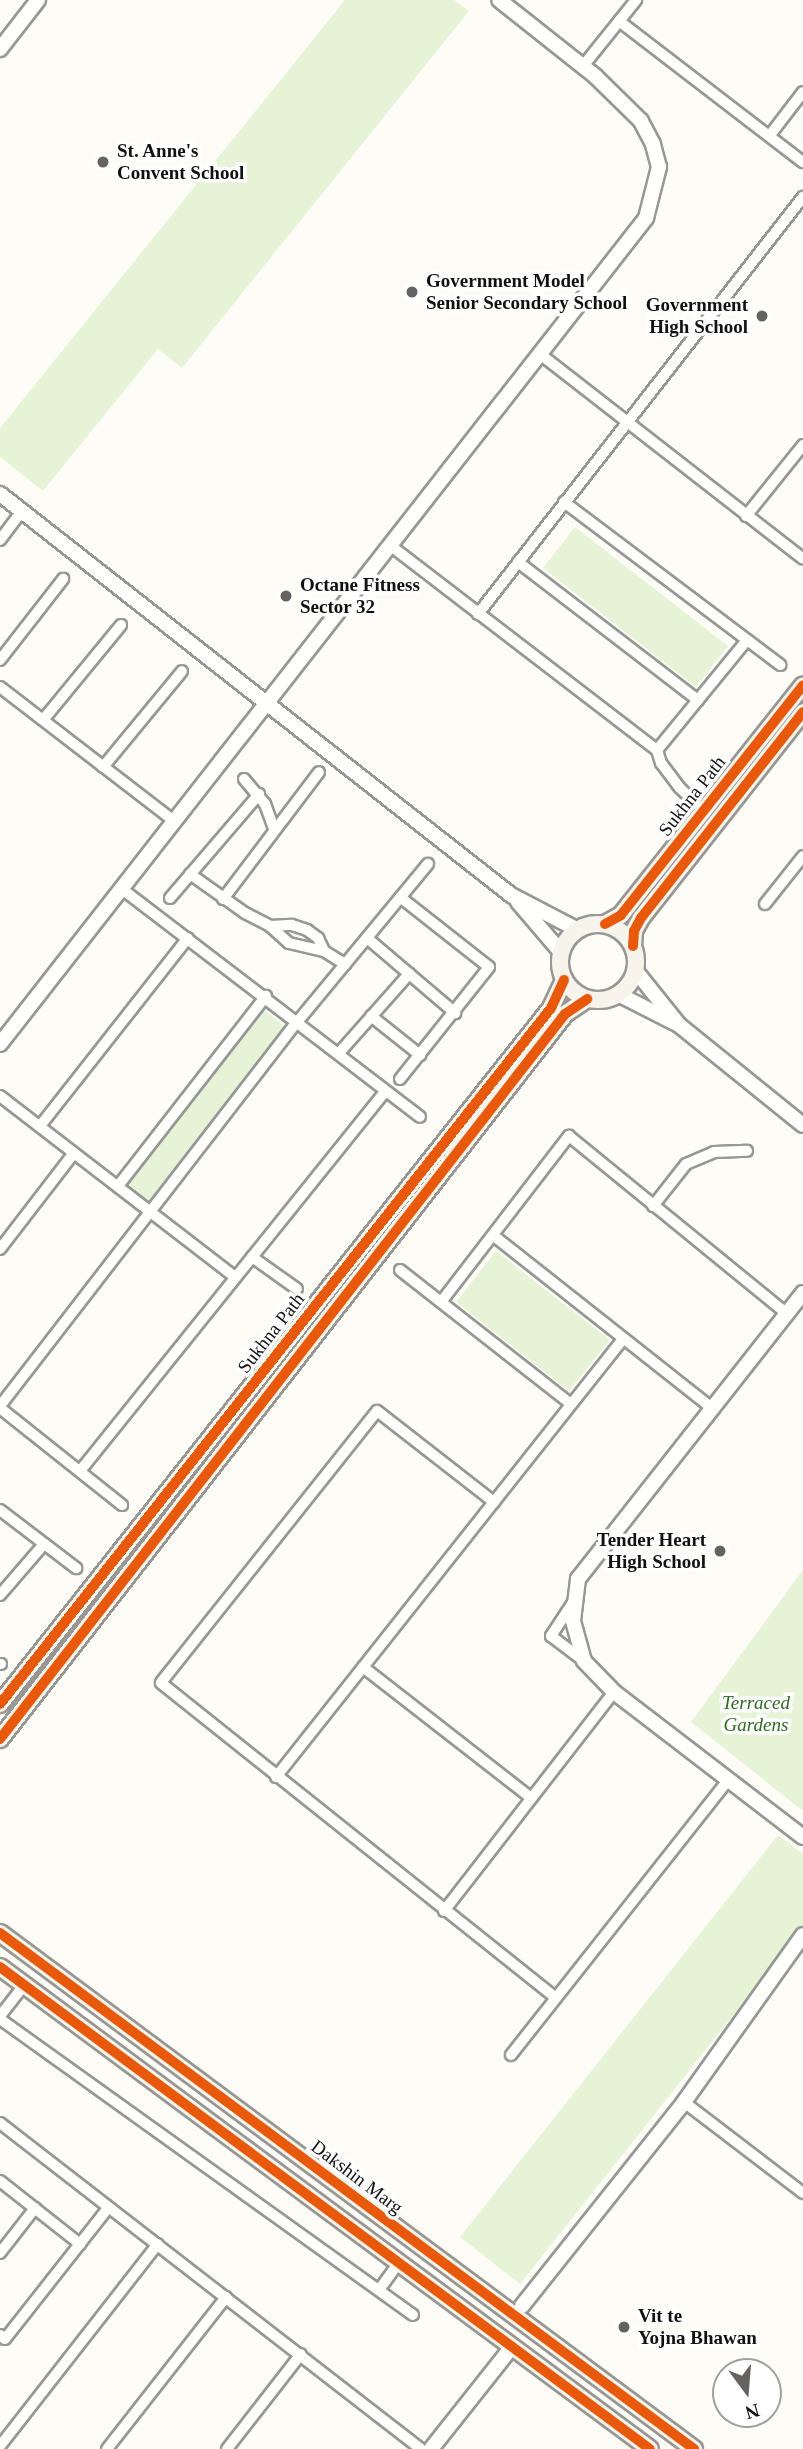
<!DOCTYPE html>
<style>
body{margin:0}
#map{position:relative;width:803px;height:2449px;overflow:hidden;background:#fdfcf7;font-family:Georgia,serif}
div>[style]{position:absolute}
.green>*{inset:0;background:#e7f3d7}
.roads{filter:drop-shadow(2px 0 #979795) drop-shadow(-2px 0 #979795) drop-shadow(0 2px #979795) drop-shadow(0 -2px #979795)}
.minor>*{height:10px;margin:-5px;padding:0 5px;transform-origin:5px;border-radius:5px;background:#fffffe}
.tertiary>*{height:14px;margin:-7px;padding:0 7px;transform-origin:7px;border-radius:7px;background:#fffffe}
.secondary>*{height:16px;margin:-8px;padding:0 8px;transform-origin:8px;border-radius:8px;background:#f6f4eb}
.secondary>.ring{margin:-8px;padding:0;box-sizing:content-box;background:none;border:16px solid #f6f4eb;border-radius:50%}
.cycleway>*{height:10px;margin:-5px;padding:0 5px;transform-origin:5px;border-radius:5px;background:#e8590c}
.dots>*{width:19px;height:19px;translate:-50% -50%;box-sizing:border-box;border:4px solid #fff;border-radius:50%}
span{translate:-50% -50%;white-space:nowrap;text-align:center;line-height:1.15;-webkit-text-stroke:7px #fff;paint-order:stroke}
.poi-label{font-size:19px;color:#111;font-weight:700}
.left{translate:0 -50%;text-align:left}
.right{translate:-100% -50%;text-align:right}
.street-label{font-size:19px;color:#111}
.park-label{font-size:19px;color:#2f6b1f;font-style:italic}
.north{position:absolute;left:712px;top:2358px;width:70px;height:70px;box-sizing:border-box;background:#fff;border:2px solid #a0a0a0;border-radius:50%;rotate:164deg;font-size:19px;font-weight:700;line-height:28px;text-align:center;color:#111}
.north::after{content:'';display:block;margin:auto;width:24px;height:32px;background:#646362;clip-path:polygon(50% 0,100% 100%,50% 72%,0 100%)}
</style>
<div id="map">
<div class="green">
<i style="clip-path:polygon(345px 0,454px 0,469px 11px,182px 368px,158px 349px,43px 491px,0 457px,0 428px)"></i>
<i style="clip-path:polygon(575px 527px,728px 646px,696px 687px,543px 568px)"></i>
<i style="clip-path:polygon(263px 1009px,284px 1026px,148px 1202px,126px 1185px)"></i>
<i style="clip-path:polygon(496px 1251px,610px 1340px,569px 1391px,456px 1302px)"></i>
<i style="clip-path:polygon(803px 1570px,803px 1811px,691px 1722px)"></i>
<i style="clip-path:polygon(778px 1835px,803px 1854px,803px 1927px,520px 2284px,460px 2237px)"></i>
</div>
<div class="roads">
<div class="minor">
<i style="left:619px;top:21px;width:232px;rotate:37.5deg"></i>
<i style="left:583px;top:66px;width:85px;rotate:-51.2deg"></i>
<i style="left:770px;top:135px;width:54px;rotate:-52.5deg"></i>
<i style="left:540px;top:354px;width:333px;rotate:37.9deg"></i>
<i style="left:564px;top:502px;width:271px;rotate:37deg"></i>
<i style="left:746px;top:516px;width:91px;rotate:-51.2deg"></i>
<i style="left:0;top:540px;width:36px;rotate:-53deg"></i>
<i style="left:391px;top:546px;width:335px;rotate:37.5deg"></i>
<i style="left:657px;top:750px;width:14px;rotate:73deg"></i>
<i style="left:661px;top:763px;width:31px;rotate:53deg"></i>
<i style="left:680px;top:788px;width:32px;rotate:44deg"></i>
<i style="left:518px;top:562px;width:227px;rotate:37.5deg"></i>
<i style="left:478px;top:614px;width:529px;rotate:-52.07deg"></i>
<i style="left:0;top:660px;width:103px;rotate:-52.1deg"></i>
<i style="left:0;top:687px;width:221px;rotate:37.6deg"></i>
<i style="left:43px;top:720px;width:123px;rotate:-50.6deg"></i>
<i style="left:657px;top:750px;width:142px;rotate:-50.7deg"></i>
<i style="left:103px;top:767px;width:124px;rotate:-50.5deg"></i>
<i style="left:244px;top:779px;width:33px;rotate:50deg"></i>
<i style="left:265px;top:804px;width:27px;rotate:70deg"></i>
<i style="left:190px;top:874px;width:67px;rotate:35.3deg"></i>
<i style="left:245px;top:913px;width:28px;rotate:27deg"></i>
<i style="left:270px;top:926px;width:22px;rotate:-3deg"></i>
<i style="left:292px;top:925px;width:16px;rotate:18deg"></i>
<i style="left:307px;top:930px;width:14px;rotate:36deg"></i>
<i style="left:318px;top:938px;width:14px;rotate:65deg"></i>
<i style="left:122px;top:889px;width:375px;rotate:37.4deg"></i>
<i style="left:170px;top:898px;width:137px;rotate:-49.4deg"></i>
<i style="left:223px;top:899px;width:159px;rotate:-52.9deg"></i>
<i style="left:765px;top:904px;width:61px;rotate:-51.6deg"></i>
<i style="left:270px;top:926px;width:25px;rotate:42deg"></i>
<i style="left:289px;top:943px;width:36px;rotate:13deg"></i>
<i style="left:324px;top:951px;width:25px;rotate:32deg"></i>
<i style="left:367px;top:938px;width:116px;rotate:40.4deg"></i>
<i style="left:371px;top:1016px;width:63px;rotate:38.5deg"></i>
<i style="left:339px;top:1053px;width:106px;rotate:-48.5deg"></i>
<i style="left:400px;top:1079px;width:143px;rotate:-51.5deg"></i>
<i style="left:489px;top:967px;width:113px;rotate:-141.8deg"></i>
<i style="left:0;top:1096px;width:297px;rotate:37.6deg"></i>
<i style="left:40px;top:1126px;width:239px;rotate:-51.8deg"></i>
<i style="left:118px;top:1186px;width:241px;rotate:-52.1deg"></i>
<i style="left:653px;top:1206px;width:53px;rotate:-51.8deg"></i>
<i style="left:686px;top:1164px;width:30px;rotate:-23deg"></i>
<i style="left:714px;top:1152px;width:33px;rotate:-2deg"></i>
<i style="left:494px;top:1236px;width:278px;rotate:38.3deg"></i>
<i style="left:0;top:1249px;width:121px;rotate:-52.4deg"></i>
<i style="left:252px;top:1257px;width:55px;rotate:35.4deg"></i>
<i style="left:400px;top:1270px;width:217px;rotate:38.1deg"></i>
<i style="left:441px;top:1302px;width:210px;rotate:-52.4deg"></i>
<i style="left:569px;top:1136px;width:281px;rotate:39.2deg"></i>
<i style="left:0;top:1406px;width:487px;rotate:-52.3deg"></i>
<i style="left:298px;top:1021px;width:204px;rotate:-50.4deg"></i>
<i style="left:0;top:1408px;width:156px;rotate:38.5deg"></i>
<i style="left:80px;top:1471px;width:487px;rotate:-51.2deg"></i>
<i style="left:494px;top:1502px;width:148px;rotate:-142.1deg"></i>
<i style="left:377px;top:1411px;width:347px;rotate:128.5deg"></i>
<i style="left:161px;top:1683px;width:505px;rotate:38.57deg"></i>
<i style="left:0;top:1510px;width:96px;rotate:37.3deg"></i>
<i style="left:0;top:1595px;width:67px;rotate:-49.2deg"></i>
<i style="left:574px;top:1601px;width:42px;rotate:123.3deg"></i>
<i style="left:551px;top:1636px;width:41px;rotate:37.1deg"></i>
<i style="left:0;top:1664px;width:1px"></i>
<i style="left:363px;top:1667px;width:213px;rotate:37.9deg"></i>
<i style="left:276px;top:1777px;width:559px;rotate:-51.61deg"></i>
<i style="left:444px;top:1911px;width:277px;rotate:-52.2deg"></i>
<i style="left:0;top:2016px;width:41px;rotate:-52deg"></i>
<i style="left:0;top:2019px;width:508px;rotate:35.63deg"></i>
<i style="left:511px;top:2055px;width:350px;rotate:-51.7deg"></i>
<i style="left:684px;top:2102px;width:150px;rotate:37.4deg"></i>
<i style="left:0;top:2123px;width:532px;rotate:37.75deg"></i>
<i style="left:0;top:2181px;width:102px;rotate:38.2deg"></i>
<i style="left:0;top:2253px;width:57px;rotate:-52.1deg"></i>
<i style="left:379px;top:2290px;width:27px;rotate:-54deg"></i>
<i style="left:0;top:2335px;width:6px;rotate:39deg"></i>
<i style="left:5px;top:2339px;width:167px;rotate:-51.8deg"></i>
<i style="left:0;top:2446px;width:256px;rotate:-52deg"></i>
<i style="left:107px;top:2449px;width:193px;rotate:-51.9deg"></i>
<i style="left:227px;top:2449px;width:120px;rotate:-52.1deg"></i>
</div>
<div class="tertiary">
<i style="left:0;top:49px;width:62px;rotate:-52.2deg"></i>
<i style="left:0;top:494px;width:650px;rotate:38.12deg"></i>
<i style="left:511px;top:895px;width:73px;rotate:27.6deg"></i>
<i style="left:518px;top:902px;width:65px;rotate:49.4deg"></i>
<i style="left:635px;top:970px;width:70px;rotate:51.3deg"></i>
<i style="left:679px;top:1025px;width:159px;rotate:38.9deg"></i>
<i style="left:618px;top:994px;width:64px;rotate:27deg"></i>
<i style="left:0;top:1044px;width:1049px;rotate:-51.97deg"></i>
<i style="left:646px;top:218px;width:53px;rotate:-75.7deg"></i>
<i style="left:659px;top:167px;width:24px;rotate:-105deg"></i>
<i style="left:653px;top:144px;width:26px;rotate:-118deg"></i>
<i style="left:641px;top:121px;width:64px;rotate:-135.6deg"></i>
<i style="left:595px;top:76px;width:122px;rotate:-141.6deg"></i>
<i style="left:803px;top:1293px;width:364px;rotate:128.2deg"></i>
<i style="left:578px;top:1579px;width:42px;rotate:96.8deg"></i>
<i style="left:573px;top:1621px;width:41px;rotate:74.6deg"></i>
<i style="left:584px;top:1661px;width:43px;rotate:45.9deg"></i>
<i style="left:614px;top:1692px;width:238px;rotate:37.5deg"></i>
<i style="left:522px;top:2306px;width:260px;rotate:-51.5deg"></i>
<i style="left:684px;top:2102px;width:205px;rotate:-54.5deg"></i>
<i style="left:431px;top:2449px;width:124px;rotate:-51.6deg"></i>
</div>
<div class="secondary">
<i class="ring" style="left:560px;top:924px;width:60px;height:60px"></i>
<i style="left:605px;top:924px;width:18px;rotate:-29deg"></i>
<i style="left:621px;top:915px;width:293px;rotate:-51.6deg"></i>
<i style="left:633px;top:946px;width:15px;rotate:-86deg"></i>
<i style="left:634px;top:931px;width:15px;rotate:-62deg"></i>
<i style="left:641px;top:918px;width:262px;rotate:-51.8deg"></i>
<i style="left:0;top:1704px;width:888px;rotate:-51.63deg"></i>
<i style="left:551px;top:1008px;width:31px;rotate:-65deg"></i>
<i style="left:0;top:1739px;width:919px;rotate:-52.07deg"></i>
<i style="left:565px;top:1014px;width:27px;rotate:-34deg"></i>
<i style="left:0;top:1933px;width:865px;rotate:36.63deg"></i>
<i style="left:0;top:1967px;width:809px;rotate:36.56deg"></i>
</div>
</div>
<div class="cycleway">
<i style="left:605px;top:924px;width:18px;rotate:-29deg"></i>
<i style="left:621px;top:915px;width:293px;rotate:-51.6deg"></i>
<i style="left:633px;top:946px;width:15px;rotate:-86deg"></i>
<i style="left:634px;top:931px;width:15px;rotate:-62deg"></i>
<i style="left:641px;top:918px;width:262px;rotate:-51.8deg"></i>
<i style="left:0;top:1704px;width:888px;rotate:-51.63deg"></i>
<i style="left:551px;top:1008px;width:31px;rotate:-65deg"></i>
<i style="left:0;top:1739px;width:919px;rotate:-52.07deg"></i>
<i style="left:565px;top:1014px;width:27px;rotate:-34deg"></i>
<i style="left:0;top:1933px;width:865px;rotate:36.63deg"></i>
<i style="left:0;top:1967px;width:809px;rotate:36.56deg"></i>
</div>
<div class="dots">
<i style="left:103px;top:162px;background:#646362"></i>
<i style="left:412px;top:292px;background:#646362"></i>
<i style="left:762px;top:316px;background:#646362"></i>
<i style="left:286px;top:596px;background:#646362"></i>
<i style="left:720px;top:1551px;background:#646362"></i>
<i style="left:624px;top:2327px;background:#646362"></i>
</div>
<div class="poi-label">
<span class="left" style="left:117px;top:162px">St. Anne's<br>Convent School</span>
<span class="left" style="left:426px;top:292px">Government Model<br>Senior Secondary School</span>
<span class="right" style="left:748px;top:316px">Government<br>High School</span>
<span class="left" style="left:300px;top:596px">Octane Fitness<br>Sector 32</span>
<span class="right" style="left:706px;top:1551px">Tender Heart<br>High School</span>
<span class="left" style="left:638px;top:2327px">Vit te<br>Yojna Bhawan</span>
</div>
<div class="street-label">
<span style="left:692px;top:796px;rotate:-52deg">Sukhna Path</span>
<span style="left:271px;top:1333px;rotate:-52deg">Sukhna Path</span>
<span style="left:357px;top:2177px;rotate:37deg">Dakshin Marg</span>
</div>
<div class="park-label">
<span style="left:756px;top:1714px">Terraced<br>Gardens</span>
</div>
<div class="north">N</div>
</div>
